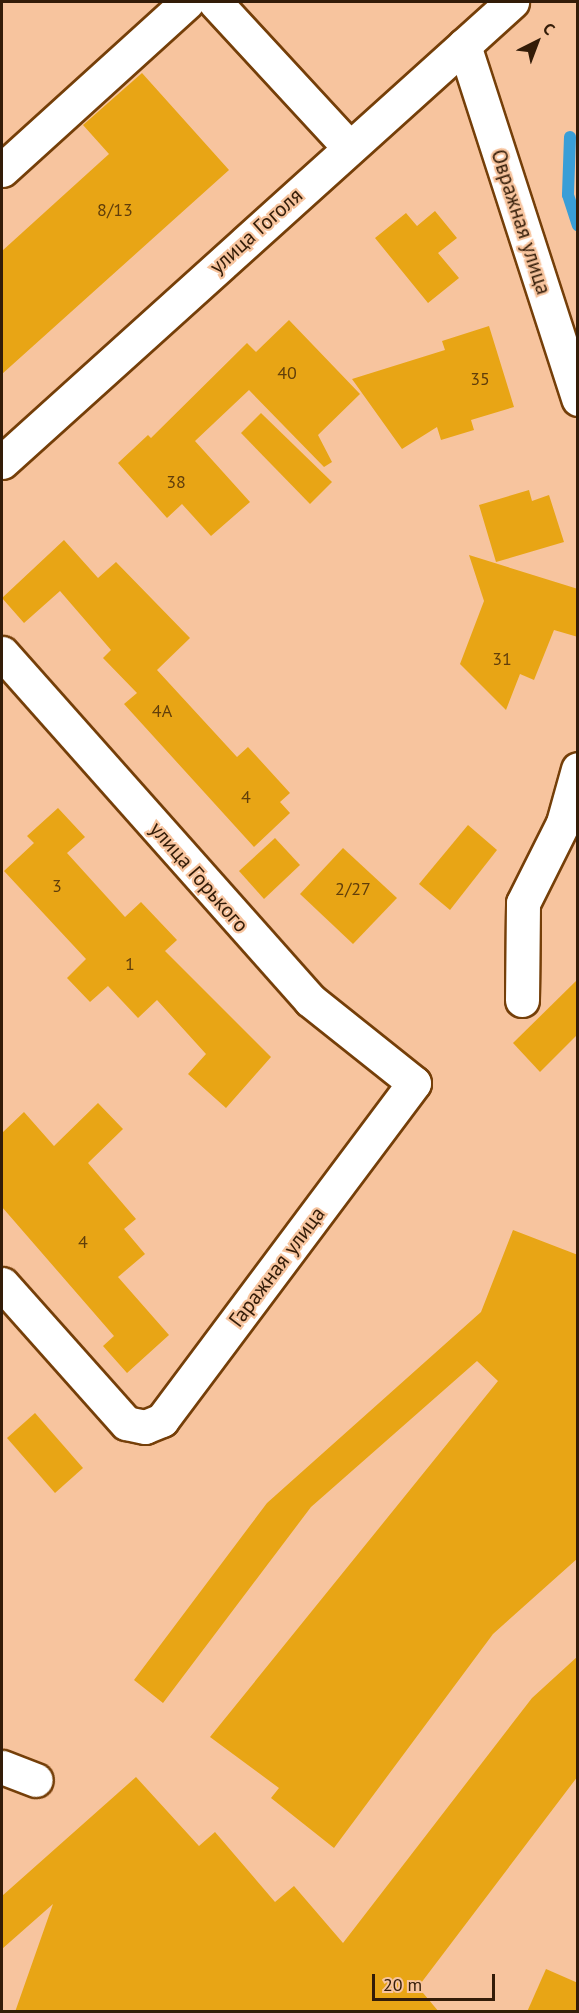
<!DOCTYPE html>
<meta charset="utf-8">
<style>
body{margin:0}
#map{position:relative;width:579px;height:2013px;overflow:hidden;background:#f7c49e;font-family:"PT Sans",sans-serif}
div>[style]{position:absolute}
.stream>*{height:12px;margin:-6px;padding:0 6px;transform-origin:6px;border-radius:6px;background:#399ed7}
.building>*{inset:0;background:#e8a515}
.roads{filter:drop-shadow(2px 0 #753f09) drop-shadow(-2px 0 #753f09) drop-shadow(0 2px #753f09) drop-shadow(0 -2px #753f09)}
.minor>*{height:33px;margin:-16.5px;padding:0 16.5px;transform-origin:16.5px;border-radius:16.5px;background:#fff}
span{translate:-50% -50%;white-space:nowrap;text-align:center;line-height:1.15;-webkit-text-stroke:4.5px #f7c49e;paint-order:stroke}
.number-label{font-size:18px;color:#603e0b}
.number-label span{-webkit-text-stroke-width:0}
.street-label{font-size:21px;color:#331c08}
.frame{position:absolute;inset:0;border:3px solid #331c08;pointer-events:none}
.north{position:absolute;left:507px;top:12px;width:60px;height:60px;-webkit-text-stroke:4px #f7c49e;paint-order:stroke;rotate:42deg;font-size:16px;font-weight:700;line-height:24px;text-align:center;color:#331c08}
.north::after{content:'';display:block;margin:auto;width:21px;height:27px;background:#331c08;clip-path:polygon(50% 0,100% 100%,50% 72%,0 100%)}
.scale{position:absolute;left:372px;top:1974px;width:123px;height:27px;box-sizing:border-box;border:3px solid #331c08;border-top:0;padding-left:8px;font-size:18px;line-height:21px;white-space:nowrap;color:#331c08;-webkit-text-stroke:4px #f7c49e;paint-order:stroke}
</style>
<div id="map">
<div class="stream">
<i style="left:570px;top:137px;width:58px;rotate:92deg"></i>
<i style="left:568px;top:195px;width:32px;rotate:72deg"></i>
</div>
<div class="building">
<i style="clip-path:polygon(142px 73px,229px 170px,2px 374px,2px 251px,109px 154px,83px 125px)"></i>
<i style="clip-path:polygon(435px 211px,457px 238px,438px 253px,459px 278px,428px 303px,375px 238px,406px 213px,417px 226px)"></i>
<i style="clip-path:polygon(289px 320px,360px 394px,318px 435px,332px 462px,324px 467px,249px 390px,195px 441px,250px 502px,211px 536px,182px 504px,167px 518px,118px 463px,148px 435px,151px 438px,247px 343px,256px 352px)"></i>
<i style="clip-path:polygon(489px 326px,514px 407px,471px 420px,474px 430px,441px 440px,437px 427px,402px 449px,352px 379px,445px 350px,442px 341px)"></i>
<i style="clip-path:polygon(261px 413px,332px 482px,310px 504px,241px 433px)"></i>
<i style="clip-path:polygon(529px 490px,532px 501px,549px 495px,564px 542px,496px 562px,479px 505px)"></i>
<i style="clip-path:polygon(64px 540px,98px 578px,116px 562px,190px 638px,157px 670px,237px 757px,248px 747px,290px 793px,280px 802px,290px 813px,254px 847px,124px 704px,137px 693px,103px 658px,111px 650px,60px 591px,24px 623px,2px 598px)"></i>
<i style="clip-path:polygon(469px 555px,578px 589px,578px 637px,554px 630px,534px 680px,520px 674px,506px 710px,460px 664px,484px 601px)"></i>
<i style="clip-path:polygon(58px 808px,85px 837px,67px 853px,125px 917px,141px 902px,177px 940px,165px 951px,271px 1057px,226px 1108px,188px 1074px,206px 1054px,157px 1000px,138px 1018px,108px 986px,90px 1002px,67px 978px,86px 959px,4px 871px,34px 843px,27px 836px)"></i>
<i style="clip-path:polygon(468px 825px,497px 850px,450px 910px,419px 884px)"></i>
<i style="clip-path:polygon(275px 838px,300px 865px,264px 899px,239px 871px)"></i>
<i style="clip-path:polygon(343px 848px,397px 898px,353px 944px,300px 894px)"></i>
<i style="clip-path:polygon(578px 979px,578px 1034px,540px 1072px,513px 1043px)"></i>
<i style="clip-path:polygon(98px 1103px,123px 1129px,88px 1163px,136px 1219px,124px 1229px,145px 1254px,118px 1277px,169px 1335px,127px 1373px,103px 1346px,114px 1336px,2px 1207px,2px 1133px,24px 1112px,54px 1146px)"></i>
<i style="clip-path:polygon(513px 1230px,578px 1255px,578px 1558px,493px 1634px,334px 1848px,271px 1798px,279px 1788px,210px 1737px,498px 1381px,477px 1361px,311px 1507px,163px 1703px,134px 1680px,267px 1503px,481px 1312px)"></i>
<i style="clip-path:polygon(35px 1413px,83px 1468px,55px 1493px,7px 1438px)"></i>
<i style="clip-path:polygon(578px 1656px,578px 1776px,418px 1987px,439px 2012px,15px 2012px,53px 1904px,2px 1949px,2px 1896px,136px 1777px,199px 1846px,215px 1832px,275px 1902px,294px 1886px,343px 1943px,532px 1698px)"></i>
<i style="clip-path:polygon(546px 1969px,578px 1983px,578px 2012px,527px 2012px)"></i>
</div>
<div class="roads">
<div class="minor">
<i style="left:215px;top:2px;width:197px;rotate:47.3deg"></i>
<i style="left:464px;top:45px;width:372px;rotate:72.1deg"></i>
<i style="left:2px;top:170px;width:250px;rotate:-42.2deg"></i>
<i style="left:2px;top:462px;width:687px;rotate:-42.05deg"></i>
<i style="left:2px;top:653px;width:464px;rotate:48.4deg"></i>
<i style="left:310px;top:1000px;width:133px;rotate:38.6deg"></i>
<i style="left:414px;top:1083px;width:421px;rotate:126.8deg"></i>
<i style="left:162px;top:1420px;width:18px;rotate:158deg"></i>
<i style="left:145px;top:1427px;width:19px;rotate:-168deg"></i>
<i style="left:126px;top:1423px;width:186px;rotate:-131.7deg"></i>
<i style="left:522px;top:1000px;width:97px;rotate:-89.4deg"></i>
<i style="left:523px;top:903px;width:89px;rotate:-63.4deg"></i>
<i style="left:563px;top:823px;width:56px;rotate:-74.5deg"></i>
<i style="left:2px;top:1767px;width:36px;rotate:21deg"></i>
</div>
</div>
<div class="number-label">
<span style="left:115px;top:210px">8/13</span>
<span style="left:287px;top:373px">40</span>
<span style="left:480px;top:379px">35</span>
<span style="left:176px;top:482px">38</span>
<span style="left:502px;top:659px">31</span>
<span style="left:162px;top:711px">4А</span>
<span style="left:246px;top:797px">4</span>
<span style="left:57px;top:886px">3</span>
<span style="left:353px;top:889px">2/27</span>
<span style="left:130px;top:964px">1</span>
<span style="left:83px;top:1242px">4</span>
</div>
<div class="street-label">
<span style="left:521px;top:222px;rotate:72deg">Овражная улица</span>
<span style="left:256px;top:231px;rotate:-42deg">улица Гоголя</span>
<span style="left:199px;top:877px;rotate:49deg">улица Горького</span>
<span style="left:277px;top:1267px;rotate:-53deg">Гаражная улица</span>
</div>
<div class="frame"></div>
<div class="north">С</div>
<div class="scale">20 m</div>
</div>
